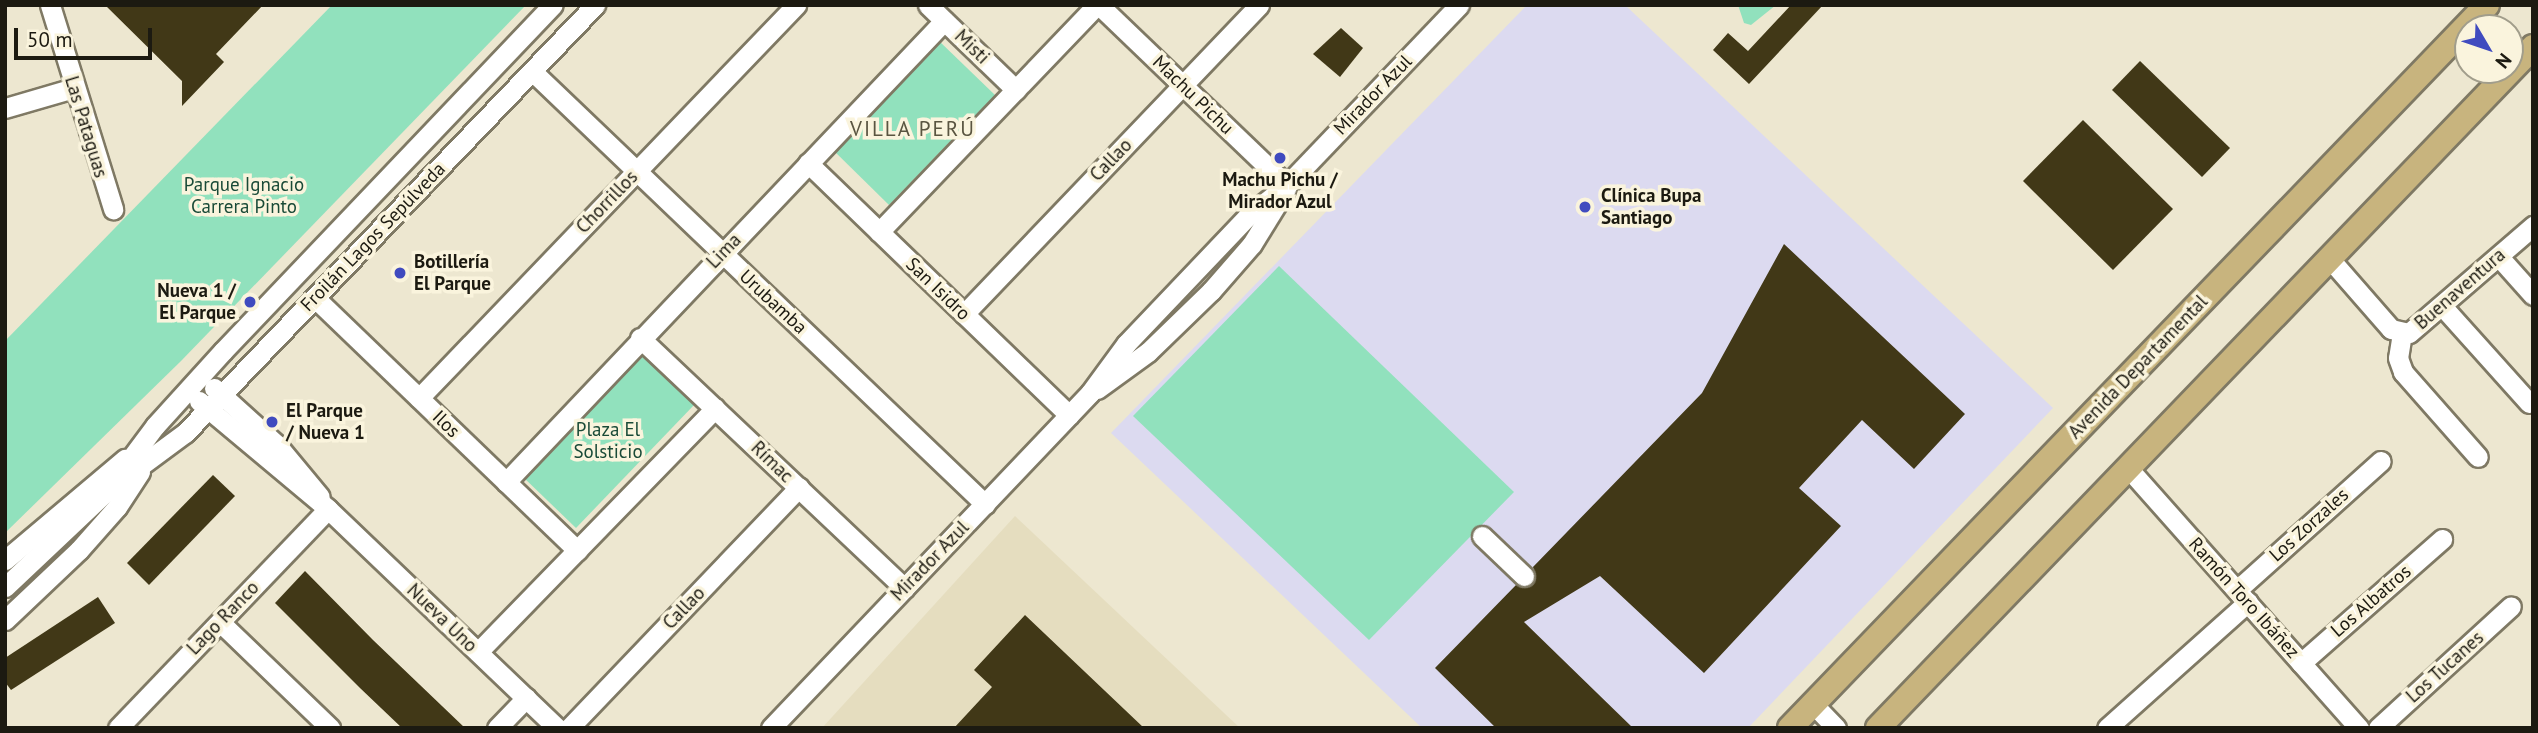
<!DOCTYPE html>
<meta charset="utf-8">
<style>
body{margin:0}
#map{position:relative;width:2538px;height:733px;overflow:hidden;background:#ede7d0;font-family:"PT Sans",sans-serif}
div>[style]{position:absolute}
.built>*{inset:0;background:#e5ddbf}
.medical>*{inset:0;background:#dcdaf0}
.green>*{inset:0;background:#91e1bd}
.building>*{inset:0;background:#413817}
.roads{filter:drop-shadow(2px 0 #7f7964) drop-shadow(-2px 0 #7f7964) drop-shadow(0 2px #7f7964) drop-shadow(0 -2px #7f7964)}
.minor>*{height:19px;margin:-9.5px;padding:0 9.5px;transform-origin:9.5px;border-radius:9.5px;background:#fff}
.major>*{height:24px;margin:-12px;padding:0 12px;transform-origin:12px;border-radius:12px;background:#c8b47e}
.dots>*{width:19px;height:19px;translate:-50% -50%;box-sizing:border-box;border:4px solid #faf4dd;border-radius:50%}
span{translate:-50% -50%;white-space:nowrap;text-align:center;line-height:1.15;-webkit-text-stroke:7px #faf4dd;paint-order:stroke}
.street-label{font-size:19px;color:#1c1a11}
.poi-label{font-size:19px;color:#1c1a11;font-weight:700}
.left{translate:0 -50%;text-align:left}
.right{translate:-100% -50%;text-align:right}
.park-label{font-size:19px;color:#194a37}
.neighbourhood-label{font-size:21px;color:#5a5541;letter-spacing:2px}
.frame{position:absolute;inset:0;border:7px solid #1c1a11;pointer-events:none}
.north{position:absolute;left:2454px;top:14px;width:70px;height:70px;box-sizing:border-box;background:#faf4dd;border:2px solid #a19d8b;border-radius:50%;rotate:129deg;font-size:19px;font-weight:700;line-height:28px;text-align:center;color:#1c1a11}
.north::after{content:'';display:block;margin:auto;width:24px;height:32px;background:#404bbf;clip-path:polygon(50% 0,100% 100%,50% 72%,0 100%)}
.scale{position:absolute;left:14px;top:28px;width:138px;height:32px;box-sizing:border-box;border:4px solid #1c1a11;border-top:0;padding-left:9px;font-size:21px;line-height:24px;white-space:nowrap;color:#1c1a11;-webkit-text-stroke:5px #faf4dd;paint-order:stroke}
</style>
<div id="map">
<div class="built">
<i style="clip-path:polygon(1015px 516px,1240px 728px,822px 728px)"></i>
</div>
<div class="medical">
<i style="clip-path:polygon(1527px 5px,1625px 5px,2053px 408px,1748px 728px,1422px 728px,1111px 433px)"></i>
</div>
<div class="green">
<i style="clip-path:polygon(332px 5px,526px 5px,181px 361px,5px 533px,5px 341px)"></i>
<i style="clip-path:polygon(1738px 5px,1776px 5px,1751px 25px,1744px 23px)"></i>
<i style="clip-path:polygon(937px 39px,995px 95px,889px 205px,831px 148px)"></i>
<i style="clip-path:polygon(1279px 266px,1514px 492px,1369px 640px,1133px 416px)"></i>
<i style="clip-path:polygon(640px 353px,694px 405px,576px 528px,522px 476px)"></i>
</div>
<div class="building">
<i style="clip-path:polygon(105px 5px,263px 5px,216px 54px,224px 62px,182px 106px,182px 81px)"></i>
<i style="clip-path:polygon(1791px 5px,1823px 5px,1749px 84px,1713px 50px,1728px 33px,1748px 51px)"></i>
<i style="clip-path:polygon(1341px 28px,1363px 48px,1340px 77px,1313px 54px)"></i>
<i style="clip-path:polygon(2140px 61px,2230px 148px,2202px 177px,2112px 90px)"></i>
<i style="clip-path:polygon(2083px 120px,2173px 209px,2113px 270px,2023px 181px)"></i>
<i style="clip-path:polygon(1784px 244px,1965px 414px,1914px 469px,1862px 420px,1799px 488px,1841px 526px,1704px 673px,1600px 576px,1524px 622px,1633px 728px,1496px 728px,1435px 668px,1516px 585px,1532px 585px,1536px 578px,1533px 567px,1702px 393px)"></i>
<i style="clip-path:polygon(213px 475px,235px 496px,149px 585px,127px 563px)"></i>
<i style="clip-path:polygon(305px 571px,373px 640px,465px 728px,402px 728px,360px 688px,275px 603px)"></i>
<i style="clip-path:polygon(98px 597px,115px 623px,11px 690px,5px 682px,5px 658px)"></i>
<i style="clip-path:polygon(1025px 615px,1144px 728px,954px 728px,992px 687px,974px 670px)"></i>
</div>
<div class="roads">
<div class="minor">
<i style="left:50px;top:5px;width:214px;rotate:72.8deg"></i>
<i style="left:928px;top:5px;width:122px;rotate:44deg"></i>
<i style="left:1099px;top:5px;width:260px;rotate:43.8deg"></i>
<i style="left:532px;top:71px;width:627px;rotate:43.71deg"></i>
<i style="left:5px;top:108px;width:72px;rotate:-16.2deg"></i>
<i style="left:808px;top:163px;width:363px;rotate:44deg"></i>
<i style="left:879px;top:232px;width:315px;rotate:-46.2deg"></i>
<i style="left:2499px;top:257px;width:51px;rotate:48.2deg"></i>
<i style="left:2329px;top:258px;width:94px;rotate:48.9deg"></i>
<i style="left:2391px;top:329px;width:18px;rotate:13deg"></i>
<i style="left:2409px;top:333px;width:164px;rotate:-40.8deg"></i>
<i style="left:315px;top:298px;width:364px;rotate:43.9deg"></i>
<i style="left:2443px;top:307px;width:129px;rotate:48.1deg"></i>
<i style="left:964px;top:314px;width:427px;rotate:-46.3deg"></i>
<i style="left:2402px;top:333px;width:25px;rotate:99deg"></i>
<i style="left:2398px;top:358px;width:15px;rotate:70deg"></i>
<i style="left:2403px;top:372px;width:113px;rotate:48.6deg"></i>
<i style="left:640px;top:338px;width:364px;rotate:43.4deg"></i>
<i style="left:214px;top:388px;width:85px;rotate:42.1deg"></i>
<i style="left:277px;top:445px;width:67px;rotate:50.4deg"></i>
<i style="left:1097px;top:389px;width:63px;rotate:-36deg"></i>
<i style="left:1148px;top:352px;width:88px;rotate:-44.1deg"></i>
<i style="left:1211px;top:291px;width:62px;rotate:-48.9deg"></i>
<i style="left:1252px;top:244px;width:65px;rotate:-58.3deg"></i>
<i style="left:419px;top:398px;width:545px;rotate:-46.19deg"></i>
<i style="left:199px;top:401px;width:168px;rotate:39.9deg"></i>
<i style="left:328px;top:509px;width:317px;rotate:43.7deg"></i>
<i style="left:2128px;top:468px;width:348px;rotate:48.4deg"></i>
<i style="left:117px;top:477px;width:64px;rotate:-53.3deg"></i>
<i style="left:155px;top:426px;width:101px;rotate:-47.8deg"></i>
<i style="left:223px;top:351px;width:478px;rotate:-46.4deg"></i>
<i style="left:506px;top:482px;width:636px;rotate:-46.47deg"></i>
<i style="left:1482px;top:536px;width:58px;rotate:43.6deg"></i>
<i style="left:5px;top:560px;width:157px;rotate:-40.1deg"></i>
<i style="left:5px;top:587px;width:143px;rotate:-43.3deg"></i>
<i style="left:109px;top:489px;width:94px;rotate:-36.4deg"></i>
<i style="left:185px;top:433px;width:593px;rotate:-46.23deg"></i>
<i style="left:2237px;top:590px;width:193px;rotate:-41.9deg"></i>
<i style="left:5px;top:620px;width:102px;rotate:-43.4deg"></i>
<i style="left:79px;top:550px;width:57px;rotate:-48.5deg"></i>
<i style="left:117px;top:507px;width:42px;rotate:-56.7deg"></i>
<i style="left:220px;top:622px;width:153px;rotate:43.9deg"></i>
<i style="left:478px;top:652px;width:340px;rotate:-45.8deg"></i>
<i style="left:2301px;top:663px;width:188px;rotate:-41.3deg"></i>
<i style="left:1813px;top:704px;width:33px;rotate:46deg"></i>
<i style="left:118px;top:728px;width:303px;rotate:-46.2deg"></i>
<i style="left:497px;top:728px;width:42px;rotate:-46deg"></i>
<i style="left:569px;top:728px;width:333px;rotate:-46.3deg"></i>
<i style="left:771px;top:728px;width:463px;rotate:-46.4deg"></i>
<i style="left:1090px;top:393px;width:61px;rotate:-53.7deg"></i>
<i style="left:1126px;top:344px;width:177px;rotate:-46.4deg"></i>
<i style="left:1248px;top:216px;width:50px;rotate:-38.5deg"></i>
<i style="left:1287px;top:185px;width:249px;rotate:-46.3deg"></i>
<i style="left:2107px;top:728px;width:189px;rotate:-41.8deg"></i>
<i style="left:2378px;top:728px;width:180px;rotate:-42.5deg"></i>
</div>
<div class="major">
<i style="left:1790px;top:728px;width:1004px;rotate:-46.05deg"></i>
<i style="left:1878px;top:728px;width:945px;rotate:-46.11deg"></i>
</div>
</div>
<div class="dots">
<i style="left:1280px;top:158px;background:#404bbf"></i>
<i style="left:1585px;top:207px;background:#404bbf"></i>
<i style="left:400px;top:273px;background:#404bbf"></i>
<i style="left:250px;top:302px;background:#404bbf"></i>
<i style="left:272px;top:422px;background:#404bbf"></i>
</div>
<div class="street-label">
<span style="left:972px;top:47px;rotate:44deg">Misti</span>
<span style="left:1193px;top:95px;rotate:44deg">Machu Pichu</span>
<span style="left:1373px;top:95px;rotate:-46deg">Mirador Azul</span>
<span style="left:86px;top:127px;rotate:73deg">Las Pataguas</span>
<span style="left:1111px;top:160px;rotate:-46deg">Callao</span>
<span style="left:607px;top:202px;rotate:-46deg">Chorrillos</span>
<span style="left:373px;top:237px;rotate:-46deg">Froilán Lagos Sepúlveda</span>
<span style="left:724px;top:251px;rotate:-46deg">Lima</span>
<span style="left:938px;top:289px;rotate:44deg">San Isidro</span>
<span style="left:2460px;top:289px;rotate:-41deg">Buenaventura</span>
<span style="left:773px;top:302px;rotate:43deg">Urubamba</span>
<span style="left:2138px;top:367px;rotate:-46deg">Avenida Departamental</span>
<span style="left:446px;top:424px;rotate:44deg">Ilos</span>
<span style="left:772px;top:462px;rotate:44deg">Rímac</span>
<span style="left:2309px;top:525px;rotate:-42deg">Los Zorzales</span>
<span style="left:930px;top:561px;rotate:-46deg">Mirador Azul</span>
<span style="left:2244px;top:598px;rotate:48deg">Ramón Toro Ibáñez</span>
<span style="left:2371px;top:601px;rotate:-41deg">Los Albatros</span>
<span style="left:684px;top:608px;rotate:-46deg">Callao</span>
<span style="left:223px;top:618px;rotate:-46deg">Lago Ranco</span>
<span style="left:442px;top:618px;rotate:44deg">Nueva Uno</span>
<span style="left:2445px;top:667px;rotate:-42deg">Los Tucanes</span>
</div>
<div class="poi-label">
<span style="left:1280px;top:191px">Machu Pichu /<br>Mirador Azul</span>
<span class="left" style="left:1601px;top:207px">Clínica Bupa<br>Santiago</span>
<span class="left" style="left:414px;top:273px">Botillería<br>El Parque</span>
<span class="right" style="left:236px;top:302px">Nueva 1 /<br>El Parque</span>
<span class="left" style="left:286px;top:422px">El Parque<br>/ Nueva 1</span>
</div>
<div class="park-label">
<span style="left:244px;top:196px">Parque Ignacio<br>Carrera Pinto</span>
<span style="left:608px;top:441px">Plaza El<br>Solsticio</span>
</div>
<div class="neighbourhood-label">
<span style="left:913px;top:129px">VILLA PERÚ</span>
</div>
<div class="frame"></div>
<div class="north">N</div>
<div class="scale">50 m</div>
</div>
